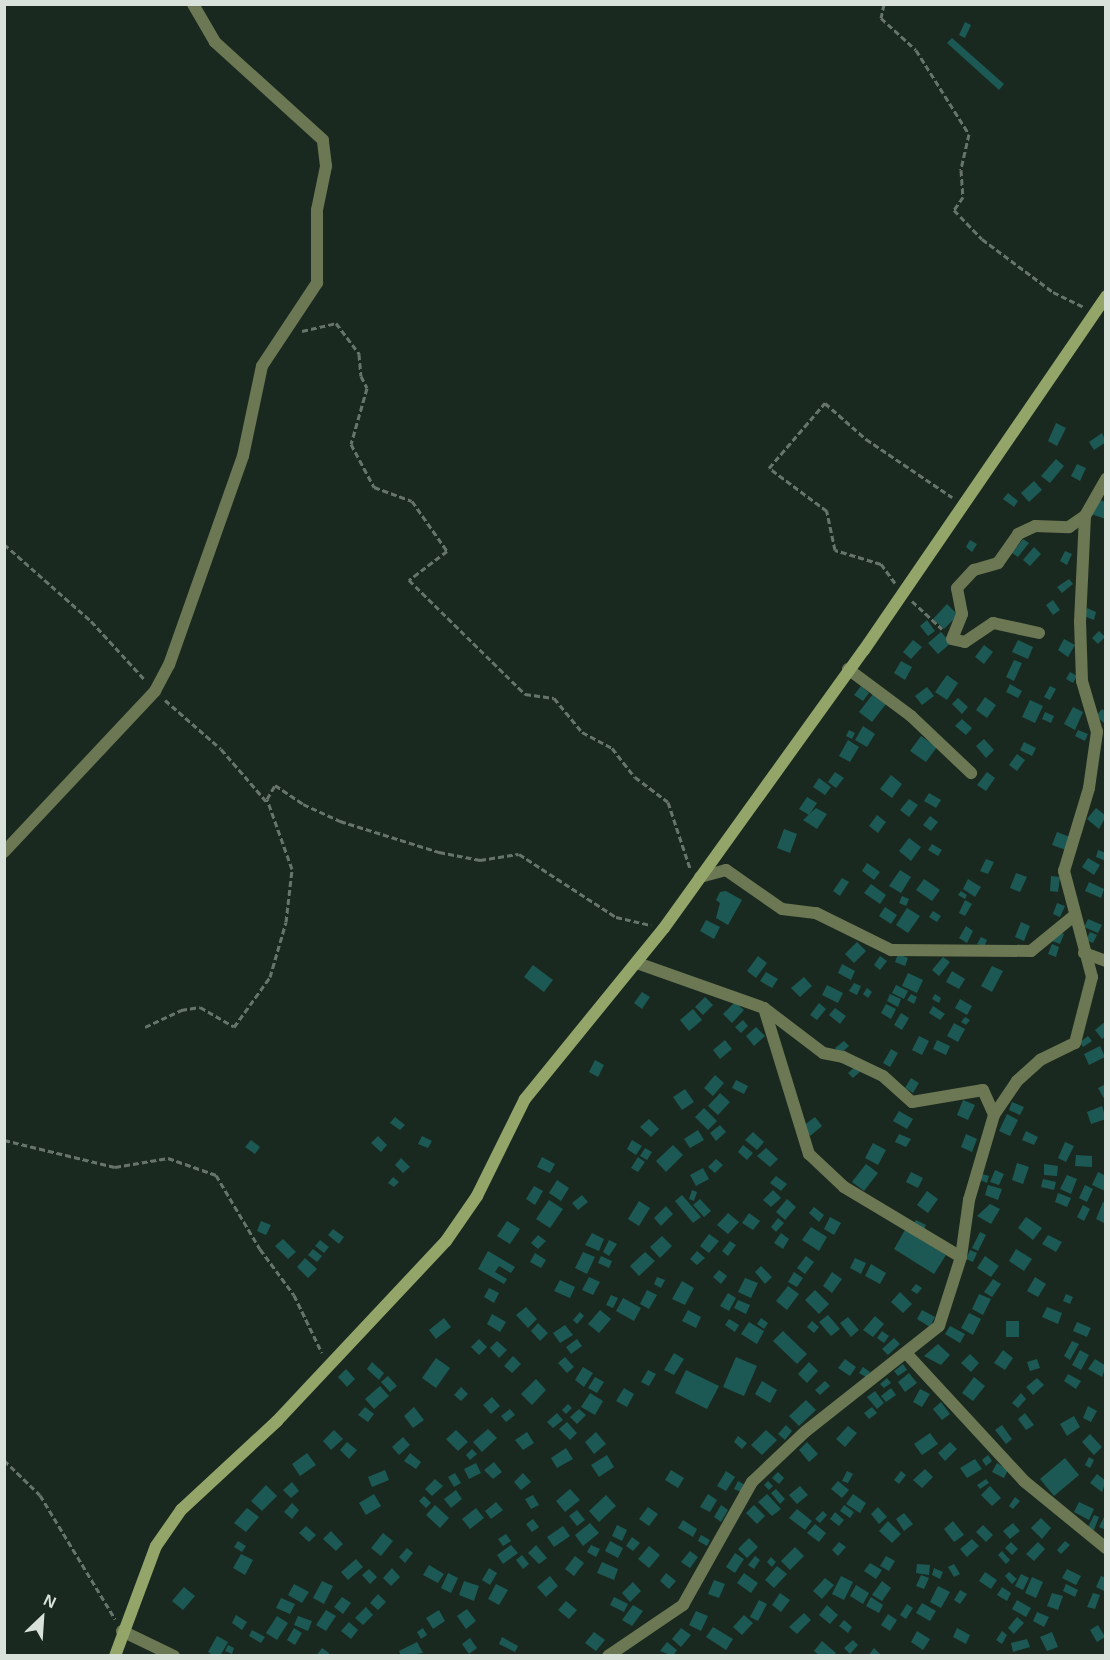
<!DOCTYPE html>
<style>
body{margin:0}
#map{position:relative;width:1110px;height:1660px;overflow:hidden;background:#1a291f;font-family:Helvetica,sans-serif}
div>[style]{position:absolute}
.building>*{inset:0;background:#1c5954}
.path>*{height:3px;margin-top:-1.5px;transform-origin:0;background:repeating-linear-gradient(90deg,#67746b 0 6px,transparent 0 9px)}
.minor>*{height:12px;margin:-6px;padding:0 6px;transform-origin:6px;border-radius:6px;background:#6c7753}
.secondary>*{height:12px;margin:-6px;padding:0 6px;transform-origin:6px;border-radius:6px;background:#94a56a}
span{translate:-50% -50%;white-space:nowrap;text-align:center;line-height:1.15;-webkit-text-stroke:4.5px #1a291f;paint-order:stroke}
.frame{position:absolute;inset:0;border:6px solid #d8e2db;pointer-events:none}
.north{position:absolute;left:12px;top:1588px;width:60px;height:60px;-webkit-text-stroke:4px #1a291f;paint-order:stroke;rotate:25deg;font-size:16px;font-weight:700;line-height:24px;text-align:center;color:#d8e2db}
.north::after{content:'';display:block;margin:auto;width:21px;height:27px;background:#d8e2db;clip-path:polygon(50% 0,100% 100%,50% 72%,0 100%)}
</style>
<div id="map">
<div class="building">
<i style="clip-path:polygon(965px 22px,971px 25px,965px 38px,959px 35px)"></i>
<i style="clip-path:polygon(952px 38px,1004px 84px,999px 90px,947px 43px)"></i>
<i style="clip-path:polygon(1056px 423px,1066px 428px,1057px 446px,1048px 441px)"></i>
<i style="clip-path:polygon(1102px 433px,1106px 442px,1094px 450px,1089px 442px)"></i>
<i style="clip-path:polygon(1056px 459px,1064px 466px,1050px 483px,1041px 476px)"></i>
<i style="clip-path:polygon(1077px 464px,1086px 468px,1080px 481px,1071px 476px)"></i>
<i style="clip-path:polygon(1034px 481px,1042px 490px,1029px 502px,1021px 493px)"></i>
<i style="clip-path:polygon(1008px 493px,1018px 501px,1014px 507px,1003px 499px)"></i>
<i style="clip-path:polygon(1097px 499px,1106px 502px,1106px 519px,1091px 514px)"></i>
<i style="clip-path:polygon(1023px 539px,1029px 543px,1018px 557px,1012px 553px)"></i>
<i style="clip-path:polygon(970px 540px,977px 544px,972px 552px,966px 547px)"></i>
<i style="clip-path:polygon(1034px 547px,1041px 554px,1030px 566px,1023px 560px)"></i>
<i style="clip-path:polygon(1065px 551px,1072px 554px,1067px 565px,1060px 561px)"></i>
<i style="clip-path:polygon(1069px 579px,1073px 584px,1062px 593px,1057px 587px)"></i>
<i style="clip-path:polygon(1053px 600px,1060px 610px,1053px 615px,1046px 605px)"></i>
<i style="clip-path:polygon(947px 604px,958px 615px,944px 629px,933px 619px)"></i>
<i style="clip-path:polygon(1087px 608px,1096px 612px,1094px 620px,1084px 616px)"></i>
<i style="clip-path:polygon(927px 620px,935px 631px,928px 636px,920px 626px)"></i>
<i style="clip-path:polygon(1099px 631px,1105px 637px,1098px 644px,1092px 638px)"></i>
<i style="clip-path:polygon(941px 632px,951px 643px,938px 654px,928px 643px)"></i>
<i style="clip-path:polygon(1064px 639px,1075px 645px,1068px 657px,1058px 650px)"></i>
<i style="clip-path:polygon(913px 640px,922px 647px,911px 659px,903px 652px)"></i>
<i style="clip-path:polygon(1018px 640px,1033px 647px,1028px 659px,1012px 652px)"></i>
<i style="clip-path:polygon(984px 645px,993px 652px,984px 664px,975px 657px)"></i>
<i style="clip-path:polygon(1014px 660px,1022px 663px,1014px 681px,1006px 677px)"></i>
<i style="clip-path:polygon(901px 661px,912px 667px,905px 680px,894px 673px)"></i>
<i style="clip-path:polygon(1070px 672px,1077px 676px,1073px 683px,1066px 679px)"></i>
<i style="clip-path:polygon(947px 675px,958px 683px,947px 700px,935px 692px)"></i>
<i style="clip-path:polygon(1010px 684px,1022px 691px,1018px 698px,1006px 692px)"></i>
<i style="clip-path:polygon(861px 686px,869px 693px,863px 701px,854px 695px)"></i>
<i style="clip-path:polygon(1050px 686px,1056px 689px,1050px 700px,1044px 697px)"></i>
<i style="clip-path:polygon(927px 687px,934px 696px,922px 705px,915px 696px)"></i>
<i style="clip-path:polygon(873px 694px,886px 704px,872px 722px,859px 712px)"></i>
<i style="clip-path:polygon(985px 697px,996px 705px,987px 718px,976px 710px)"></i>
<i style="clip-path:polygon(958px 698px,968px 707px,962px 714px,952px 704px)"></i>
<i style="clip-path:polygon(1030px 700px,1043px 706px,1035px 723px,1022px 717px)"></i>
<i style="clip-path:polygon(1073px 707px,1083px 712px,1075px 730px,1064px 724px)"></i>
<i style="clip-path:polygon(1102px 709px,1106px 712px,1104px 723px,1096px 716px)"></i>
<i style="clip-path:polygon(1045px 712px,1054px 716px,1051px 723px,1042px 719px)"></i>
<i style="clip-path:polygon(962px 719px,972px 728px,966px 735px,955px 726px)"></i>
<i style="clip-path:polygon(863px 726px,875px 734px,867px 747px,855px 740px)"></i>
<i style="clip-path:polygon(849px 730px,855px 733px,852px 739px,846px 736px)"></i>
<i style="clip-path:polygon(1078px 730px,1088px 734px,1085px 741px,1075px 736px)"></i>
<i style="clip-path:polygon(921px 736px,937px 747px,926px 762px,910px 751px)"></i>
<i style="clip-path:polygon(984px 739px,994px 750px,986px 758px,976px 746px)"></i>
<i style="clip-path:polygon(848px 740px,859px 747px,850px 762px,839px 756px)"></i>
<i style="clip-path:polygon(1024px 742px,1036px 748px,1032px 756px,1020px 750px)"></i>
<i style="clip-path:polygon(1017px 754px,1025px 760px,1017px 771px,1009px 765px)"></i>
<i style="clip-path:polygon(835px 772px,844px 778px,836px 788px,828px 782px)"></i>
<i style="clip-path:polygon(987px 772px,995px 778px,986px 791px,977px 785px)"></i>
<i style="clip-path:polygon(891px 775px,902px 784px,892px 798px,880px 789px)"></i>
<i style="clip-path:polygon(819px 778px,831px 787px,825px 795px,813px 787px)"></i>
<i style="clip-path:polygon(929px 793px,941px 800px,936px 808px,924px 801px)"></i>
<i style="clip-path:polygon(807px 797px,817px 803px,809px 815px,799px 809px)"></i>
<i style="clip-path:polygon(909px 799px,918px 805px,909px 817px,900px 810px)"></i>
<i style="clip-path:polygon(816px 808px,827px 814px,817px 829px,803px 820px)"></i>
<i style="clip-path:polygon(1096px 808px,1106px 816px,1099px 829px,1087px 819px)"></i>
<i style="clip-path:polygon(877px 815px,886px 822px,878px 833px,869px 826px)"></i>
<i style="clip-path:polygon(930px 816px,938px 822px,931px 831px,923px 825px)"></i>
<i style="clip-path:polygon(784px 829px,797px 834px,790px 853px,777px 848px)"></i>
<i style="clip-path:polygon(1057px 832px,1070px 837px,1066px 850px,1052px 845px)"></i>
<i style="clip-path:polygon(909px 838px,921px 847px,911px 861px,899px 851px)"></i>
<i style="clip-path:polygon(932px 844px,942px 850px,938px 856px,928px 850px)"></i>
<i style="clip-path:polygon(1098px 850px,1106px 853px,1106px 861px,1096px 857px)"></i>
<i style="clip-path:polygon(1088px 858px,1100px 865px,1094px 875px,1082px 867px)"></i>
<i style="clip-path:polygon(986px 859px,994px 862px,988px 874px,980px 871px)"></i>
<i style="clip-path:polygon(867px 863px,880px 872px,874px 880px,862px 871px)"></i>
<i style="clip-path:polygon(900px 870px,911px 877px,901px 893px,889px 886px)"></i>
<i style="clip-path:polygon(1016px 873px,1027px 877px,1020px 892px,1010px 888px)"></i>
<i style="clip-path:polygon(1051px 876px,1060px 877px,1058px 892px,1050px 891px)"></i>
<i style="clip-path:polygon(842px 878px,849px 882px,840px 896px,833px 891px)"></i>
<i style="clip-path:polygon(924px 879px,940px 890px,932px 901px,916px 890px)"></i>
<i style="clip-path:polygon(968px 879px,981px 887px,975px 897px,963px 889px)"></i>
<i style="clip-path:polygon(1089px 882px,1104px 889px,1101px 898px,1085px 891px)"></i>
<i style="clip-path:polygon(871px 884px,886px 895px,880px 904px,864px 893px)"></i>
<i style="clip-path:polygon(726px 891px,742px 900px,728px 925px,716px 918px,720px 903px,716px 900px,720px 892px)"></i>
<i style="clip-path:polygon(961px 891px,967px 895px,965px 899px,958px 895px)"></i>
<i style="clip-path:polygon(902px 896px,909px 899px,906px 906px,899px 903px)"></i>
<i style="clip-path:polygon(965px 900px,972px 904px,965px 916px,959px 913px)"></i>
<i style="clip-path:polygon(1057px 903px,1065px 906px,1060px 917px,1053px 914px)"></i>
<i style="clip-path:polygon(885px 907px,897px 915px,891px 924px,879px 916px)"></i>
<i style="clip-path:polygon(907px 908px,920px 916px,908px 933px,896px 925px)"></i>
<i style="clip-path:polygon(933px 911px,941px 916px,937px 922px,929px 917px)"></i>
<i style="clip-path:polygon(1088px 919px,1102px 925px,1098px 933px,1084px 927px)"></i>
<i style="clip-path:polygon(706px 920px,720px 927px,714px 939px,700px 931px)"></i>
<i style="clip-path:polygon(1021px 922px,1030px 926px,1024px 941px,1015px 937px)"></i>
<i style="clip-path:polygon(966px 926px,973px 931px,967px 943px,959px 938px)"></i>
<i style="clip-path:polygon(1057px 931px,1064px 934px,1060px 944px,1052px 941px)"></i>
<i style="clip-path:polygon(1090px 932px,1097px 935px,1093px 943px,1086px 940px)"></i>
<i style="clip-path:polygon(981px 937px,987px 940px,984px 947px,977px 944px)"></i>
<i style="clip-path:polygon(857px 942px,866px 951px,854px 963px,845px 954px)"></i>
<i style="clip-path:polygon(1052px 944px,1059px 947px,1056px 957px,1048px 954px)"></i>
<i style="clip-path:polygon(898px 954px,908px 958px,905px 966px,895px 962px)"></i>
<i style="clip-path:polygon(758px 956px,767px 963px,756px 978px,747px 971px)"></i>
<i style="clip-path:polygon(880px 956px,887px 961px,880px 970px,874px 965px)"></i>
<i style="clip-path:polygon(943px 957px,950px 962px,939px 976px,932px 970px)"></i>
<i style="clip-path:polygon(842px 964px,855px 971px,851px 980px,838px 973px)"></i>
<i style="clip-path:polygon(533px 965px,553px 980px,544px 992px,524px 977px)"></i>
<i style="clip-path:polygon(992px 966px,1003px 971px,992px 992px,981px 986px)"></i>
<i style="clip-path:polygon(952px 971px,965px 979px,959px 989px,946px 982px)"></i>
<i style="clip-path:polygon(766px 972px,778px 979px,772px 988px,760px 981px)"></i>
<i style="clip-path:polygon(908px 973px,923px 980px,917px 993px,902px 986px)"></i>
<i style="clip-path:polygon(804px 977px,812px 986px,800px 997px,791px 988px)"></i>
<i style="clip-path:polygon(854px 983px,861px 986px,857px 995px,849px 991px)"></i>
<i style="clip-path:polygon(827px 985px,843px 993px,838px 1003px,822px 995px)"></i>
<i style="clip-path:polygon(896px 985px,908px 991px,904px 999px,892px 993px)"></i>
<i style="clip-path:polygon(867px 988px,872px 992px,868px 998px,863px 994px)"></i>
<i style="clip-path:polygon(642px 992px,650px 997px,642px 1009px,634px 1003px)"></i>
<i style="clip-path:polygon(890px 994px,901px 999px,898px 1007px,887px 1001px)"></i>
<i style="clip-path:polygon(911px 994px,917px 997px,914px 1004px,907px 1000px)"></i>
<i style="clip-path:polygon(935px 994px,941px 998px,939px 1003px,932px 999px)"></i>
<i style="clip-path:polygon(705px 997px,713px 1005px,703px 1015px,695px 1007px)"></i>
<i style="clip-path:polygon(960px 999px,972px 1006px,967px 1015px,955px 1008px)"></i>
<i style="clip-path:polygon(735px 1002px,744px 1010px,732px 1023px,723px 1014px)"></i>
<i style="clip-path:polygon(819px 1003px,826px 1009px,817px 1020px,810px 1015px)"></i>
<i style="clip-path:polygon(886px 1004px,896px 1009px,891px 1019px,881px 1013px)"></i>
<i style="clip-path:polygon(933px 1006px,945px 1014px,940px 1020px,929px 1013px)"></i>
<i style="clip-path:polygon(835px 1008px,846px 1016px,840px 1024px,829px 1015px)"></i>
<i style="clip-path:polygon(693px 1009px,702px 1020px,689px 1031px,680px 1020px)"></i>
<i style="clip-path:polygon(901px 1013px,909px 1018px,902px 1030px,894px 1025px)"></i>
<i style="clip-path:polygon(965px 1017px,970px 1020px,966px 1025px,961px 1022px)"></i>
<i style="clip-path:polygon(743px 1020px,748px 1026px,741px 1033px,735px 1027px)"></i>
<i style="clip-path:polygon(1106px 1021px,1106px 1036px,1102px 1039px,1095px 1030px)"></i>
<i style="clip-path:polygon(954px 1023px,965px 1029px,958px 1042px,947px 1036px)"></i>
<i style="clip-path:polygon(756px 1027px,765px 1036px,754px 1046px,746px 1036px)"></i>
<i style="clip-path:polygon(919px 1036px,929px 1041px,922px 1055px,912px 1050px)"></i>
<i style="clip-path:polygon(1088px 1036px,1092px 1041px,1083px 1047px,1080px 1042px)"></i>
<i style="clip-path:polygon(725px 1040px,732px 1049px,720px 1059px,713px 1050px)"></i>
<i style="clip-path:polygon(937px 1040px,950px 1046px,946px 1055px,933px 1049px)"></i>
<i style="clip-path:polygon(844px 1041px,849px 1046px,840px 1054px,835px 1048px)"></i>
<i style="clip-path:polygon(1100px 1046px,1105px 1057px,1089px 1065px,1084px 1054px)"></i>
<i style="clip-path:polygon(891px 1049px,898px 1053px,890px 1067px,883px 1063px)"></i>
<i style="clip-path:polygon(595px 1060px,604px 1065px,598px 1077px,589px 1072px)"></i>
<i style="clip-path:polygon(856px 1066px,861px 1071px,853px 1078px,848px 1073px)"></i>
<i style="clip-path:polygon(715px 1075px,724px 1083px,713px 1096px,704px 1088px)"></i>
<i style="clip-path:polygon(911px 1078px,919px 1083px,913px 1093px,905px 1088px)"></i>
<i style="clip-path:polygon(736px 1080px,748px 1086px,744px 1094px,732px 1088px)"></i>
<i style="clip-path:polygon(1106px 1084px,1106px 1102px,1098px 1088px)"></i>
<i style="clip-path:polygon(685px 1089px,694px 1102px,682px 1110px,673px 1097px)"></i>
<i style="clip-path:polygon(720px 1093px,730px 1102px,718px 1115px,708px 1106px)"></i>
<i style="clip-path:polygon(963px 1100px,975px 1105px,968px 1120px,957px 1115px)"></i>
<i style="clip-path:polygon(1012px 1102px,1024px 1107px,1020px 1115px,1009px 1110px)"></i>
<i style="clip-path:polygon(1102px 1106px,1106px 1119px,1091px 1124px,1087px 1112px)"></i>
<i style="clip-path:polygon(704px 1108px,717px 1121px,708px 1130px,695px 1117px)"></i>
<i style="clip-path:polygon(899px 1111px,913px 1119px,907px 1129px,893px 1121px)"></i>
<i style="clip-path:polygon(1007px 1114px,1018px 1120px,1010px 1136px,999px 1131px)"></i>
<i style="clip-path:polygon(395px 1117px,405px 1125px,400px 1130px,390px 1123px)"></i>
<i style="clip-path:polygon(815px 1117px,822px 1126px,810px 1136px,803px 1126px)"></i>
<i style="clip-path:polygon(649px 1119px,659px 1129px,651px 1137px,640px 1127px)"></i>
<i style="clip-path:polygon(720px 1125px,726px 1132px,716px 1141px,710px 1133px)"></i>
<i style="clip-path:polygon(698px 1130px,704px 1140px,690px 1148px,684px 1139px)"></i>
<i style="clip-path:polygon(1026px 1131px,1038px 1137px,1034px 1145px,1022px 1140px)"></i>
<i style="clip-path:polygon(753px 1132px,764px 1142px,757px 1150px,745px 1140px)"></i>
<i style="clip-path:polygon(899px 1134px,911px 1139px,906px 1147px,895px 1142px)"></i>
<i style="clip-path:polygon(966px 1134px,977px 1139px,972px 1152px,961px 1147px)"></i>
<i style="clip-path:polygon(378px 1136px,387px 1145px,381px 1152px,371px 1143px)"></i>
<i style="clip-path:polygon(422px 1136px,432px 1141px,428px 1148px,418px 1144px)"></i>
<i style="clip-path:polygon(251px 1140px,260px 1147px,255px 1154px,245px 1147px)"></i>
<i style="clip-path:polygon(632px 1140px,642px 1146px,636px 1155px,627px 1149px)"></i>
<i style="clip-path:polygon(1065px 1142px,1074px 1146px,1066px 1162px,1058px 1158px)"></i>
<i style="clip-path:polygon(873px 1143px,886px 1150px,878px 1165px,865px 1158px)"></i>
<i style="clip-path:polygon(673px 1145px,683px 1155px,666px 1172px,656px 1161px)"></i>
<i style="clip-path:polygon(743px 1145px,753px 1153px,747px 1160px,738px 1152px)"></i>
<i style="clip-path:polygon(645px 1148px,652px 1152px,647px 1160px,640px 1156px)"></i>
<i style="clip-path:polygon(766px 1148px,778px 1159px,770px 1167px,757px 1156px)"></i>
<i style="clip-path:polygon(1076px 1155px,1092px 1156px,1092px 1167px,1075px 1166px)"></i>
<i style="clip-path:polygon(542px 1157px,555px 1164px,550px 1173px,537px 1167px)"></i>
<i style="clip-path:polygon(638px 1157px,645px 1162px,638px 1172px,631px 1168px)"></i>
<i style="clip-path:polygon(401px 1158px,410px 1167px,403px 1173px,395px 1165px)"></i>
<i style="clip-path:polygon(716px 1159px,723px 1165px,715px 1173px,708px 1167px)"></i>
<i style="clip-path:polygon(1017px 1163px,1029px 1167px,1023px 1184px,1012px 1180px)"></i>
<i style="clip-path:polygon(866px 1164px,878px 1173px,864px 1191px,852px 1182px)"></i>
<i style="clip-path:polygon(1044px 1164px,1058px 1166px,1057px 1176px,1044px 1175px)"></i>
<i style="clip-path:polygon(703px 1168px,709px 1179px,696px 1186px,690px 1175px)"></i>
<i style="clip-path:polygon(995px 1170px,1004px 1174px,999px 1185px,990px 1182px)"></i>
<i style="clip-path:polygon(911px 1172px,923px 1178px,918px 1188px,906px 1182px)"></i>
<i style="clip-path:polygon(1098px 1172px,1106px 1176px,1105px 1191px,1092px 1185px)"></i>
<i style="clip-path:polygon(982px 1174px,989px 1176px,987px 1183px,980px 1180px)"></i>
<i style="clip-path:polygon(1067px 1175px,1077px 1179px,1071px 1194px,1060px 1189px)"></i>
<i style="clip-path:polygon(776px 1176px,787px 1184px,781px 1191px,770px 1183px)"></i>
<i style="clip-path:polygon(393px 1177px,399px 1182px,394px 1187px,388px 1183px)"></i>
<i style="clip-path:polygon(1043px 1179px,1056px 1182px,1054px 1190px,1041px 1187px)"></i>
<i style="clip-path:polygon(557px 1180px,569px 1188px,561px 1201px,549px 1193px)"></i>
<i style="clip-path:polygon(988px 1185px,1002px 1189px,998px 1200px,985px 1195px)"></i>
<i style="clip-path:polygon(1085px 1185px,1093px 1189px,1087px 1202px,1079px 1198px)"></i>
<i style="clip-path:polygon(534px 1186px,543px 1191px,535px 1205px,526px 1199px)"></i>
<i style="clip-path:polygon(692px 1190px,697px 1192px,694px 1201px,689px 1199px)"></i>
<i style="clip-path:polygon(773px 1190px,781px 1198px,771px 1207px,763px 1200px)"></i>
<i style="clip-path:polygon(927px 1191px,938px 1199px,928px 1213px,917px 1205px)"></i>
<i style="clip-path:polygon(1058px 1193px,1071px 1198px,1067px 1207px,1055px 1202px)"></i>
<i style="clip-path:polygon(582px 1195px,588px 1202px,578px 1210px,572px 1203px)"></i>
<i style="clip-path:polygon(682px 1195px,701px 1217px,693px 1223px,675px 1201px)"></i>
<i style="clip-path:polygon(700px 1199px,711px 1211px,704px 1217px,693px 1205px)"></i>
<i style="clip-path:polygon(787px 1199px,796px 1207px,785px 1220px,776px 1212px)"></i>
<i style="clip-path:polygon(549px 1200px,563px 1209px,550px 1228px,536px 1219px)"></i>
<i style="clip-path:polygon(639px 1201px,650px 1208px,639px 1226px,628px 1219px)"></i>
<i style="clip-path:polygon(1103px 1202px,1106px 1203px,1106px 1224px,1096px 1219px)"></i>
<i style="clip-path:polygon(990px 1204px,1000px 1209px,991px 1224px,977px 1216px)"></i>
<i style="clip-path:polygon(1083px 1205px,1090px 1209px,1084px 1221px,1077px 1217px)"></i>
<i style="clip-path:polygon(666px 1206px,673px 1214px,661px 1226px,654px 1218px)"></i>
<i style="clip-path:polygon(814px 1207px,824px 1215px,819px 1222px,809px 1213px)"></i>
<i style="clip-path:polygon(728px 1213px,739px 1222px,728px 1234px,717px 1225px)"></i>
<i style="clip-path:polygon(749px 1213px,760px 1221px,753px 1230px,742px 1223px)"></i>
<i style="clip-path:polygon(830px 1217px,841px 1223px,834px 1235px,824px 1229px)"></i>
<i style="clip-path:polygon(1026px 1217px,1042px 1228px,1033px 1240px,1018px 1228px)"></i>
<i style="clip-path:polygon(778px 1218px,784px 1223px,776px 1232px,771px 1227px)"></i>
<i style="clip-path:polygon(916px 1220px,926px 1225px,923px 1232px,912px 1226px)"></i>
<i style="clip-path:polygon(261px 1221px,271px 1225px,266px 1235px,257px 1231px)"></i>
<i style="clip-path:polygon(507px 1221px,520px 1229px,510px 1244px,497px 1236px)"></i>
<i style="clip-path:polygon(811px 1227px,827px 1237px,819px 1251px,802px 1240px)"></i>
<i style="clip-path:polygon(333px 1229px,344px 1237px,339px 1244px,328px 1235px)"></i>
<i style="clip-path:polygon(905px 1230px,946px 1255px,934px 1274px,894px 1249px)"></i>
<i style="clip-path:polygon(980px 1232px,986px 1235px,978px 1251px,972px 1248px)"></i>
<i style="clip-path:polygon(592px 1233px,604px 1239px,599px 1251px,585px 1245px)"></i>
<i style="clip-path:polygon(781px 1233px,789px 1239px,783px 1249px,774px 1243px)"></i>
<i style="clip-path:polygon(709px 1234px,719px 1241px,709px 1253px,700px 1246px)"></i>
<i style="clip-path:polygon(538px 1235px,546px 1241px,538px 1249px,531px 1243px)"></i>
<i style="clip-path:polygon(1048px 1235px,1062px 1242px,1056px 1252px,1042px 1244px)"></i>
<i style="clip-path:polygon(662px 1236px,672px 1246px,660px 1258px,650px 1247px)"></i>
<i style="clip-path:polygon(283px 1239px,296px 1252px,288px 1259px,275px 1246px)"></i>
<i style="clip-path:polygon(320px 1240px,329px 1247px,324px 1253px,315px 1246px)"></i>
<i style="clip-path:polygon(609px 1240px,617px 1244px,609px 1256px,603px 1252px)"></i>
<i style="clip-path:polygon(730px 1241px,736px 1245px,728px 1256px,722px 1251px)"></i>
<i style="clip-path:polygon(313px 1249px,322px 1256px,317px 1262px,308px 1255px)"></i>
<i style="clip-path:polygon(1016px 1249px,1032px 1259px,1024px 1271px,1009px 1261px)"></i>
<i style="clip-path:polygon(970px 1250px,977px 1253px,973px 1262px,966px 1259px)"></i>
<i style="clip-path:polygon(488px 1251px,515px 1267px,511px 1273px,499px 1266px,495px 1272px,507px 1279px,504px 1284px,478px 1269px)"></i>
<i style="clip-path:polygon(697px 1251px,705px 1258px,697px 1265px,690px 1259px)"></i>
<i style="clip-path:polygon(583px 1252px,595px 1257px,587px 1274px,575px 1268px)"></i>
<i style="clip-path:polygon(645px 1252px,655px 1261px,639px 1276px,630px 1266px)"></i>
<i style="clip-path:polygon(535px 1253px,546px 1260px,541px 1268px,530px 1262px)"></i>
<i style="clip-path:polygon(601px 1256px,612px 1261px,609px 1268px,598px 1263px)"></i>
<i style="clip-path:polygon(806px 1256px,814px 1262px,805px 1274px,797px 1268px)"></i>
<i style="clip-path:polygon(985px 1256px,999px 1266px,991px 1277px,977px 1268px)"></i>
<i style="clip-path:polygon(305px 1258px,317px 1269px,308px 1278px,297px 1267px)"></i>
<i style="clip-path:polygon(855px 1258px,866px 1263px,861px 1274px,850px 1268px)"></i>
<i style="clip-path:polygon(871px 1264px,886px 1273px,880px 1284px,865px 1276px)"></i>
<i style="clip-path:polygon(761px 1266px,772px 1277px,765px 1284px,755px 1272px)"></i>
<i style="clip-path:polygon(719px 1270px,727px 1276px,721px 1284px,713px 1277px)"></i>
<i style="clip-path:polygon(794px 1272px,803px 1278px,797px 1287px,788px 1282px)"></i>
<i style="clip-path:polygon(832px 1272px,842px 1279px,832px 1293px,823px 1286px)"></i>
<i style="clip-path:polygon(589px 1277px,600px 1282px,593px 1295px,582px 1290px)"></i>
<i style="clip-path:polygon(657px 1277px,665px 1280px,661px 1288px,654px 1284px)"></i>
<i style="clip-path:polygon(1035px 1277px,1046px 1284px,1038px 1297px,1027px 1291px)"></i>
<i style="clip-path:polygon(745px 1278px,758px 1283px,751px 1298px,738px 1292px)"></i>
<i style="clip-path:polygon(993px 1279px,1001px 1284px,992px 1297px,984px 1292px)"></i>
<i style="clip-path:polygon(560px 1280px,575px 1287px,570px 1298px,554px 1291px)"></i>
<i style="clip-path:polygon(682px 1281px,694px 1288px,685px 1305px,672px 1299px)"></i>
<i style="clip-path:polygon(916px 1284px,922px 1288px,917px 1294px,911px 1290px)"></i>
<i style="clip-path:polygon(788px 1286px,799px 1294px,787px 1310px,776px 1301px)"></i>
<i style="clip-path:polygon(489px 1288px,499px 1293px,494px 1303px,484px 1297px)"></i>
<i style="clip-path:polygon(647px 1290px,657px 1295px,649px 1309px,640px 1304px)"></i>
<i style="clip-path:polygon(815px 1290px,829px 1304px,819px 1314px,805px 1300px)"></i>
<i style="clip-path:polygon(900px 1292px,912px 1304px,903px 1313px,891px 1302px)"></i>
<i style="clip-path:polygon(728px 1293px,736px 1298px,729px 1311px,720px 1306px)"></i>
<i style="clip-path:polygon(979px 1294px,991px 1299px,983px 1315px,972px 1309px)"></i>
<i style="clip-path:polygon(1066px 1294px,1073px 1297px,1070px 1304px,1063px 1301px)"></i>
<i style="clip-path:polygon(611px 1295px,618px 1298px,613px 1308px,606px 1305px)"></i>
<i style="clip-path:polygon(623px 1298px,641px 1308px,634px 1321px,616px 1311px)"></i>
<i style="clip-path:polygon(738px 1300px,750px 1305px,746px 1314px,734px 1308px)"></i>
<i style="clip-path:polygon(526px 1307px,537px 1319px,528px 1328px,516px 1315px)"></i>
<i style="clip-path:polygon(1047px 1307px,1062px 1313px,1058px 1324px,1042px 1317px)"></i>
<i style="clip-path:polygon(600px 1310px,611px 1319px,599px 1333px,588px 1324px)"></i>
<i style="clip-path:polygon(688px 1310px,701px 1317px,696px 1328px,682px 1321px)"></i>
<i style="clip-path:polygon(922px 1310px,935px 1317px,930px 1327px,917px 1319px)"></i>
<i style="clip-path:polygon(580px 1312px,584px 1316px,577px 1324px,573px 1320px)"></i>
<i style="clip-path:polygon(969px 1313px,981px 1319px,973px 1335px,961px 1328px)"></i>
<i style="clip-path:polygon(492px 1314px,506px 1322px,500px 1332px,487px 1324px)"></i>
<i style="clip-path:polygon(828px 1315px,840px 1329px,831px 1336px,819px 1322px)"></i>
<i style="clip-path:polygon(875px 1316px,884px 1324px,873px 1337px,863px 1330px)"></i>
<i style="clip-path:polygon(848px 1317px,859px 1330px,851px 1337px,840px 1323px)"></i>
<i style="clip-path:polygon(444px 1318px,451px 1327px,436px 1339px,429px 1330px)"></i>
<i style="clip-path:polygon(761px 1318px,768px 1323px,764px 1329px,757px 1324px)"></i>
<i style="clip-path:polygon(729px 1319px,739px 1325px,735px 1332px,725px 1325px)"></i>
<i style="clip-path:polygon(812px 1321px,819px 1327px,814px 1333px,807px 1327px)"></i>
<i style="clip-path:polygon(1006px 1321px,1019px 1321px,1019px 1337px,1006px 1337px)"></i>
<i style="clip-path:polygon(749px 1322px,764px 1331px,757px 1344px,741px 1334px)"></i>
<i style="clip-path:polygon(1077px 1322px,1091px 1328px,1087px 1337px,1073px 1331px)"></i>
<i style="clip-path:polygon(538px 1323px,548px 1333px,540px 1341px,531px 1331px)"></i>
<i style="clip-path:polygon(565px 1325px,573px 1335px,560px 1343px,553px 1333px)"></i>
<i style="clip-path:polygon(950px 1326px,965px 1334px,960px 1343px,945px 1334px)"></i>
<i style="clip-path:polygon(783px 1331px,807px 1354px,797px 1364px,773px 1341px)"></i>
<i style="clip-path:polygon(882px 1331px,889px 1336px,884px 1343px,877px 1338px)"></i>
<i style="clip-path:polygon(894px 1338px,900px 1344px,888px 1355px,882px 1349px)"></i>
<i style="clip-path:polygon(479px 1339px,487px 1347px,479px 1355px,471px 1347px)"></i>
<i style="clip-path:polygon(577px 1339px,582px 1346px,571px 1354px,566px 1347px)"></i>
<i style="clip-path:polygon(497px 1341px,507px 1350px,499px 1358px,490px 1348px)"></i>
<i style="clip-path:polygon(1072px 1341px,1079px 1344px,1070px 1360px,1064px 1356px)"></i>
<i style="clip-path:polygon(938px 1344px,950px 1355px,941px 1365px,924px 1356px)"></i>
<i style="clip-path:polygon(1003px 1350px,1013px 1358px,1005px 1370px,994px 1363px)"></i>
<i style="clip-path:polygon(1080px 1350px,1089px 1355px,1081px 1370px,1072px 1365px)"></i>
<i style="clip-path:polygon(674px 1353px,684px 1359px,674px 1375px,664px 1370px)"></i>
<i style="clip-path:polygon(970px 1354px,979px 1363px,971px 1372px,961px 1363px)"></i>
<i style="clip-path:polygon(513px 1356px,521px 1364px,512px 1373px,504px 1366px)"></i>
<i style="clip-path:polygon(565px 1357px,574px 1367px,567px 1373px,558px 1363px)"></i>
<i style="clip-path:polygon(736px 1357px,757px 1366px,744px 1396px,723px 1387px)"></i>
<i style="clip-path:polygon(436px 1358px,450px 1368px,436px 1388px,422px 1378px)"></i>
<i style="clip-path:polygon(845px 1359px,856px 1367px,850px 1376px,838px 1368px)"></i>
<i style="clip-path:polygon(1037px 1359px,1040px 1368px,1030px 1371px,1027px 1362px)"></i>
<i style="clip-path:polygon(1095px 1359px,1106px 1366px,1102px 1377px,1088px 1369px)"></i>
<i style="clip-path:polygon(372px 1362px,384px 1373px,379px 1380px,367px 1369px)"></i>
<i style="clip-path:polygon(809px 1362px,818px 1371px,807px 1383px,798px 1374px)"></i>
<i style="clip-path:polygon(903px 1364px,907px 1370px,898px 1376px,894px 1371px)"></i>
<i style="clip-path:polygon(583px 1367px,593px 1373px,584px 1387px,575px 1380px)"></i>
<i style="clip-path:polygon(863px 1367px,870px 1372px,866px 1377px,859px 1373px)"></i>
<i style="clip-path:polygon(346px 1369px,355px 1379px,347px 1387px,338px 1377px)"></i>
<i style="clip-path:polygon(648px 1370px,656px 1374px,649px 1386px,641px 1382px)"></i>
<i style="clip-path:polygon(686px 1370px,719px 1386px,707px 1409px,675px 1393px)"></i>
<i style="clip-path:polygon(909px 1373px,917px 1383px,905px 1392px,898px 1382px)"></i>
<i style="clip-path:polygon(1068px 1374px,1081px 1381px,1076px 1389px,1064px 1381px)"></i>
<i style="clip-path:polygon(388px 1376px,397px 1386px,390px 1392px,381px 1382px)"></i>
<i style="clip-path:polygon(595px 1377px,604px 1382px,597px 1393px,588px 1388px)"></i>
<i style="clip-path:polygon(974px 1377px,985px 1386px,973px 1401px,962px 1393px)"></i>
<i style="clip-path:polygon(887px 1378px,891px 1383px,884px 1388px,880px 1384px)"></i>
<i style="clip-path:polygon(1037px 1378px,1044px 1385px,1033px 1395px,1026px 1387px)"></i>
<i style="clip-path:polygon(536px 1379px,546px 1390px,532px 1405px,521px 1394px)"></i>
<i style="clip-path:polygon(762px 1381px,777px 1390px,770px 1403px,755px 1394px)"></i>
<i style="clip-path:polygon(825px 1381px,830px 1386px,820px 1395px,815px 1390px)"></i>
<i style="clip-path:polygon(380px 1386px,389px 1396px,374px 1409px,365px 1399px)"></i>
<i style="clip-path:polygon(461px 1387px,468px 1394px,461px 1401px,454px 1395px)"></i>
<i style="clip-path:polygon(624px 1388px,634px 1394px,627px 1407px,616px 1401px)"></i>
<i style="clip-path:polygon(891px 1388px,896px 1395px,886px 1402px,881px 1396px)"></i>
<i style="clip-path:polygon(920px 1389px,930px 1394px,922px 1407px,913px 1402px)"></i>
<i style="clip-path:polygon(875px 1391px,884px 1403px,877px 1409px,867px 1397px)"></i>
<i style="clip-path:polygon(590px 1393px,603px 1401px,595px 1415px,581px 1407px)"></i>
<i style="clip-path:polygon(1021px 1393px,1026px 1399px,1018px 1408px,1012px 1403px)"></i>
<i style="clip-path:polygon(492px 1397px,500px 1406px,491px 1414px,483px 1405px)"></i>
<i style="clip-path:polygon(806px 1400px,816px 1410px,799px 1426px,789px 1416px)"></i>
<i style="clip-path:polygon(941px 1402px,950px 1414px,942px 1420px,933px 1409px)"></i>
<i style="clip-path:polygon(568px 1404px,572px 1408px,566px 1414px,562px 1410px)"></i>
<i style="clip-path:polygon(1088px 1406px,1097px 1411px,1091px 1422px,1083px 1418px)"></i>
<i style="clip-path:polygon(365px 1407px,374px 1414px,368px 1422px,358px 1415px)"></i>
<i style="clip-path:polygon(414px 1407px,424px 1420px,413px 1428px,404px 1416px)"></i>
<i style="clip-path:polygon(872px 1407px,877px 1413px,869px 1419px,864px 1413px)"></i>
<i style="clip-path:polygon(510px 1409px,515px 1415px,506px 1422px,501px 1416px)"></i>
<i style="clip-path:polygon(579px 1409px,586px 1415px,577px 1424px,570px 1417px)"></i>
<i style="clip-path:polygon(557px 1413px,563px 1420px,553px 1428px,547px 1422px)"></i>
<i style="clip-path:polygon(1025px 1413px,1034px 1425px,1026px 1430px,1018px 1419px)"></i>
<i style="clip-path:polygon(1074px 1416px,1080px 1427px,1067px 1436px,1060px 1424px)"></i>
<i style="clip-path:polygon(567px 1422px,577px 1433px,570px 1440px,559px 1429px)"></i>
<i style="clip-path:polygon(786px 1425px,792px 1431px,785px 1440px,778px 1434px)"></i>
<i style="clip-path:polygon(1002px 1425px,1012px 1439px,1006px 1444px,995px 1430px)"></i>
<i style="clip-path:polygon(848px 1426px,857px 1433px,845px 1447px,836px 1439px)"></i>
<i style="clip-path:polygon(488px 1429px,497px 1438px,482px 1452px,473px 1442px)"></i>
<i style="clip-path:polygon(334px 1430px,343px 1439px,331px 1450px,323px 1441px)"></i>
<i style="clip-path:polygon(456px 1430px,468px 1442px,458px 1451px,446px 1439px)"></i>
<i style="clip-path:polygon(766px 1430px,777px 1440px,762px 1455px,751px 1445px)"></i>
<i style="clip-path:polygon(527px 1432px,534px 1443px,523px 1450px,515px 1440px)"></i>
<i style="clip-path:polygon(596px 1432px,606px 1444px,594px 1454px,585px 1442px)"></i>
<i style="clip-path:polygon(930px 1433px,938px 1444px,922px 1455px,914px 1444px)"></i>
<i style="clip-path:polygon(1090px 1434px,1102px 1447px,1094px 1455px,1082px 1442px)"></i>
<i style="clip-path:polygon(738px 1436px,747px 1443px,742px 1449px,734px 1442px)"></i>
<i style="clip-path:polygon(403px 1437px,410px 1445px,399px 1455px,392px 1447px)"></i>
<i style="clip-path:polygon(347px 1442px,357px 1450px,349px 1459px,340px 1450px)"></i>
<i style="clip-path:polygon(807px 1442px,818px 1454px,809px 1462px,799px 1450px)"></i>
<i style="clip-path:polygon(950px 1442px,957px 1449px,945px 1461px,938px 1453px)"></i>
<i style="clip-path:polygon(566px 1448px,573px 1459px,557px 1468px,551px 1458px)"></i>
<i style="clip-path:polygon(472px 1449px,477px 1454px,470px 1460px,466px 1455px)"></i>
<i style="clip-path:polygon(307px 1453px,316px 1465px,300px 1476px,292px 1464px)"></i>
<i style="clip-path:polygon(410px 1453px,421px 1462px,416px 1469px,404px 1461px)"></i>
<i style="clip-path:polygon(607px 1455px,614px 1467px,599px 1477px,591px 1465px)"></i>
<i style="clip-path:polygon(988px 1455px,992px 1461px,986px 1466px,982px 1460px)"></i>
<i style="clip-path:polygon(1089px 1457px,1094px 1460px,1090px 1468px,1085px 1465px)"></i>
<i style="clip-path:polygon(1065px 1458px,1079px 1475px,1054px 1496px,1040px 1479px)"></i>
<i style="clip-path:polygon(975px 1459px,982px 1469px,967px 1478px,960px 1468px)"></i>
<i style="clip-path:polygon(494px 1462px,502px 1472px,493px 1479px,484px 1470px)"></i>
<i style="clip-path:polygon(476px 1463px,481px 1473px,469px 1479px,464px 1469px)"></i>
<i style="clip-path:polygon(997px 1463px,1008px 1470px,1004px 1478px,992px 1472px)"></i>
<i style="clip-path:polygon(925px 1469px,933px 1477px,922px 1488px,913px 1480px)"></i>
<i style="clip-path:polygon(385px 1470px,389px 1480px,372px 1487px,368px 1477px)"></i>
<i style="clip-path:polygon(671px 1470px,684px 1478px,678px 1488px,665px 1480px)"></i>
<i style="clip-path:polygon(726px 1471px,735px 1477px,726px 1491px,717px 1486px)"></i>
<i style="clip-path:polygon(847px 1471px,853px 1474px,848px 1483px,842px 1481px)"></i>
<i style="clip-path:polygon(901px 1471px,906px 1475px,899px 1484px,894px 1480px)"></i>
<i style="clip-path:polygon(778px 1472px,784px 1478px,779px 1484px,772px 1478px)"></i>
<i style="clip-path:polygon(455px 1473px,461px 1483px,454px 1487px,448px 1477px)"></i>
<i style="clip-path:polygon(523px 1473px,531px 1482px,521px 1490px,514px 1482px)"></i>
<i style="clip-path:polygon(1097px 1474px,1106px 1481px,1102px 1492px,1090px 1483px)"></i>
<i style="clip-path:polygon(435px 1479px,443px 1486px,432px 1496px,425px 1489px)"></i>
<i style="clip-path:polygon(986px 1479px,989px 1483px,980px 1489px,977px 1485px)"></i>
<i style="clip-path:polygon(738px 1481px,745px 1485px,741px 1492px,734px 1489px)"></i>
<i style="clip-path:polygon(768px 1481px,773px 1486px,769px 1490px,764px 1485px)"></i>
<i style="clip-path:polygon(838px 1481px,849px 1490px,842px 1498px,831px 1489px)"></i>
<i style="clip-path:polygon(292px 1482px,299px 1491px,291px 1498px,283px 1490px)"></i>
<i style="clip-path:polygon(266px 1485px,277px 1496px,262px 1511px,251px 1501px)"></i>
<i style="clip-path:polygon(800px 1486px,808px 1495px,797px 1504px,789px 1495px)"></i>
<i style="clip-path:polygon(990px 1486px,1001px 1498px,992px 1506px,981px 1495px)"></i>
<i style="clip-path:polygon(570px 1489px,580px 1500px,565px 1512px,556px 1501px)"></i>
<i style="clip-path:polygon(776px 1489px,785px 1499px,780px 1504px,771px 1493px)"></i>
<i style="clip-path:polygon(456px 1490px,462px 1499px,451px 1508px,444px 1499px)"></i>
<i style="clip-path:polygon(374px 1494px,381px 1506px,366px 1515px,359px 1503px)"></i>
<i style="clip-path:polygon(708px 1494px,717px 1500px,710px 1512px,700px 1507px)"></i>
<i style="clip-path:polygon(767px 1494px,781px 1509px,772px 1516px,758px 1502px)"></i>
<i style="clip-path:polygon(853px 1494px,866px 1503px,860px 1513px,846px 1504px)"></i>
<i style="clip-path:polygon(533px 1495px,539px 1505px,531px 1509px,525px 1499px)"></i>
<i style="clip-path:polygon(606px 1495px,616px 1506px,599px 1522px,589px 1511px)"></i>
<i style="clip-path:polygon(424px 1496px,431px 1503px,426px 1508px,419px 1501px)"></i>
<i style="clip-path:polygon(1015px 1497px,1020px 1501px,1013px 1509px,1009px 1506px)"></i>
<i style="clip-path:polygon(496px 1502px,503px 1510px,491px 1519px,485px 1511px)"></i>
<i style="clip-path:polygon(1079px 1502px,1094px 1509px,1089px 1520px,1074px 1512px)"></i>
<i style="clip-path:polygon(292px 1503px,299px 1510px,292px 1519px,284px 1512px)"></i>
<i style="clip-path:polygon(435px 1505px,449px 1518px,440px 1528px,426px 1515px)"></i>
<i style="clip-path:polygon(721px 1505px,728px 1510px,721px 1522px,714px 1517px)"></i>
<i style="clip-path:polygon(754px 1505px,765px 1516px,757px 1524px,746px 1513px)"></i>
<i style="clip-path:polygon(844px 1505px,854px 1512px,850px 1518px,840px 1511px)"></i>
<i style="clip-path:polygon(648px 1507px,658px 1514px,649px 1526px,639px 1519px)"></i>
<i style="clip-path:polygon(878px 1507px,887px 1517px,879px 1524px,871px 1514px)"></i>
<i style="clip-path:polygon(247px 1508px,259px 1517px,246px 1532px,234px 1523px)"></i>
<i style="clip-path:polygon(476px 1508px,484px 1518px,470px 1529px,462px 1519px)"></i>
<i style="clip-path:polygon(797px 1509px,812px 1521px,805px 1530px,789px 1518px)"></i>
<i style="clip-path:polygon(577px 1510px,585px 1520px,577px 1526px,569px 1516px)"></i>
<i style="clip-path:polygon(823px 1511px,827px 1515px,820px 1523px,815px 1519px)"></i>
<i style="clip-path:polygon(835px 1512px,844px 1520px,839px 1526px,830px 1519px)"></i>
<i style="clip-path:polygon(904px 1513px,913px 1524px,904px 1531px,896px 1519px)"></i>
<i style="clip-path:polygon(1094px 1515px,1099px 1517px,1094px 1530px,1088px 1527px)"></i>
<i style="clip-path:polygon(1104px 1517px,1106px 1518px,1106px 1530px,1099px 1527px)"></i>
<i style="clip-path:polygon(1041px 1518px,1051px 1528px,1042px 1539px,1031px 1528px)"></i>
<i style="clip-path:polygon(533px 1519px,539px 1527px,532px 1532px,526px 1524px)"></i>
<i style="clip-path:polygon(683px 1520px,697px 1529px,693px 1537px,678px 1528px)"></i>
<i style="clip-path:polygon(888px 1521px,901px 1534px,892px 1543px,879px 1531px)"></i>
<i style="clip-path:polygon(953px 1521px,964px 1535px,954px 1542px,944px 1529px)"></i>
<i style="clip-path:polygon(590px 1523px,599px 1533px,583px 1546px,575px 1535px)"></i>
<i style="clip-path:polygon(1013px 1523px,1020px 1531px,1010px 1539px,1003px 1531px)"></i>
<i style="clip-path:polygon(815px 1524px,826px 1533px,819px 1542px,807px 1533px)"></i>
<i style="clip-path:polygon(617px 1525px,627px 1530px,622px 1541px,612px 1536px)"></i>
<i style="clip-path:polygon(983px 1525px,993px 1535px,986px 1542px,976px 1532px)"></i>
<i style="clip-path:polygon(306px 1526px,316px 1535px,309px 1542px,299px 1533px)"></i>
<i style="clip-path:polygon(563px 1526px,570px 1536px,554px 1547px,547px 1537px)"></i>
<i style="clip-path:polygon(331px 1531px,343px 1544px,336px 1551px,323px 1539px)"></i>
<i style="clip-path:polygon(383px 1533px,393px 1541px,381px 1556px,371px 1548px)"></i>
<i style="clip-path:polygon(506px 1534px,511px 1541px,503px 1546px,498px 1539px)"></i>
<i style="clip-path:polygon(701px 1535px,710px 1540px,707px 1546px,698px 1541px)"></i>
<i style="clip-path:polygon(632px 1537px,640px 1543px,633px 1551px,626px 1546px)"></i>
<i style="clip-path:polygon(749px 1538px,758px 1547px,747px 1558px,738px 1549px)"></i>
<i style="clip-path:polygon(972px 1539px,979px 1546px,967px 1557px,960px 1549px)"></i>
<i style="clip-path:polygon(238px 1541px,246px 1546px,242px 1552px,234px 1547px)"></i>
<i style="clip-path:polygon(610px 1541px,623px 1548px,618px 1558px,605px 1551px)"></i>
<i style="clip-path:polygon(1065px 1541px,1070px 1545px,1061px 1554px,1057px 1550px)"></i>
<i style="clip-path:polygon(839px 1542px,846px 1547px,838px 1556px,832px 1550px)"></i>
<i style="clip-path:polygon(1011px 1542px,1018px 1549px,1012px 1555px,1005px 1548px)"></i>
<i style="clip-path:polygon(1038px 1542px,1045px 1549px,1034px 1561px,1026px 1554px)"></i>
<i style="clip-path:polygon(511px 1545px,518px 1553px,503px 1564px,497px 1555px)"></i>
<i style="clip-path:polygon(536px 1545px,547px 1558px,539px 1564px,528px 1553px)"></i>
<i style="clip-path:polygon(591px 1545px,600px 1549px,596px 1557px,587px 1552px)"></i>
<i style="clip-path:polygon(649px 1546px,660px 1555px,649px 1568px,638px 1559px)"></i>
<i style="clip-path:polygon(795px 1547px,804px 1556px,790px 1570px,781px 1561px)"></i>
<i style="clip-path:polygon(407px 1548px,413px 1553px,405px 1563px,399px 1557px)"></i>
<i style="clip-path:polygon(690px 1551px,698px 1557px,690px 1568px,681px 1562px)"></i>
<i style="clip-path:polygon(1002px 1551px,1010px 1560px,1006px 1564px,998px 1555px)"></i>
<i style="clip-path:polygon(735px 1553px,744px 1559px,735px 1573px,726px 1567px)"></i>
<i style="clip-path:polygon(241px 1554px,253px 1560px,245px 1575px,233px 1568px)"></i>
<i style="clip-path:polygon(522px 1555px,529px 1564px,523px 1569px,516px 1560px)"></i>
<i style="clip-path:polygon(575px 1556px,584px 1563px,574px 1576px,565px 1569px)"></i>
<i style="clip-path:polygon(755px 1556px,760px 1560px,754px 1569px,748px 1565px)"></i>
<i style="clip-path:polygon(886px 1556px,895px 1561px,889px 1571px,880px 1566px)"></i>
<i style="clip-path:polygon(771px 1557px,776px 1562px,772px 1567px,767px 1562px)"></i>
<i style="clip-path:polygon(356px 1559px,363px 1567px,348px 1580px,341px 1572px)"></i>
<i style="clip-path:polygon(602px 1562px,618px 1569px,614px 1580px,597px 1573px)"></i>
<i style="clip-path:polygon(870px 1563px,882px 1570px,876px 1579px,864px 1571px)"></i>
<i style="clip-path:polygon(917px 1564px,930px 1565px,929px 1575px,916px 1573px)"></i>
<i style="clip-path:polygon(954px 1564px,960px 1574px,954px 1577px,948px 1567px)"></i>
<i style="clip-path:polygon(429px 1565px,444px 1574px,438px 1583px,423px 1575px)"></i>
<i style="clip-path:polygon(777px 1566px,787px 1574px,774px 1588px,765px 1580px)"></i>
<i style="clip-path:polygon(392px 1568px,400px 1577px,391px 1586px,383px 1578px)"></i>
<i style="clip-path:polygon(489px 1568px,497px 1573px,490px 1585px,482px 1580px)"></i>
<i style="clip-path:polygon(934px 1568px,943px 1572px,940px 1579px,932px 1575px)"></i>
<i style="clip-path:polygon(369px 1569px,377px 1577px,370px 1584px,362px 1575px)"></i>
<i style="clip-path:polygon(1067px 1569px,1081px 1576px,1076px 1585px,1062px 1578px)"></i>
<i style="clip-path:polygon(985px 1572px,997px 1580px,991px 1589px,979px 1581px)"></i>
<i style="clip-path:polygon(1009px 1572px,1017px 1579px,1012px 1584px,1005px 1576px)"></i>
<i style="clip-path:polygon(448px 1573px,458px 1578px,451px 1593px,441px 1588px)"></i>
<i style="clip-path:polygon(666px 1573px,676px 1581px,669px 1589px,660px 1581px)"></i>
<i style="clip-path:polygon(744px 1573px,758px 1583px,751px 1593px,737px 1583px)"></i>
<i style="clip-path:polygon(1021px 1574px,1029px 1578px,1023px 1590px,1015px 1586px)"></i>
<i style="clip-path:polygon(921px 1575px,929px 1578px,924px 1589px,916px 1586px)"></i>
<i style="clip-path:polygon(550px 1576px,558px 1586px,546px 1597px,537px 1587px)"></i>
<i style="clip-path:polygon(841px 1576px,853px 1582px,844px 1600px,832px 1594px)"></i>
<i style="clip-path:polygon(1101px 1576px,1106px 1578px,1104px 1591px,1096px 1587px)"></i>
<i style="clip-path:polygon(1032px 1577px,1043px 1582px,1036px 1598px,1025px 1593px)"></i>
<i style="clip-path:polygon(825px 1578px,834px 1585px,822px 1599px,813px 1591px)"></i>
<i style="clip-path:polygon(714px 1580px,725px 1584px,719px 1598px,708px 1594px)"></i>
<i style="clip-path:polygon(322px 1581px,333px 1586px,324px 1604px,313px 1598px)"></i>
<i style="clip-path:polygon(464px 1581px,479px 1586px,474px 1601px,459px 1595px)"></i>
<i style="clip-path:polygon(882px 1581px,891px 1588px,882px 1601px,872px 1595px)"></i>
<i style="clip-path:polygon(633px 1582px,641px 1591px,630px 1602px,622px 1593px)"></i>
<i style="clip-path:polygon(294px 1584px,309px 1592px,302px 1603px,288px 1595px)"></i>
<i style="clip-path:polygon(496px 1584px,508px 1590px,499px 1605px,488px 1599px)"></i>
<i style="clip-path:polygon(1066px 1584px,1078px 1590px,1075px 1597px,1063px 1591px)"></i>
<i style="clip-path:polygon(856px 1585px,869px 1593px,863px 1604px,850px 1596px)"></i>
<i style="clip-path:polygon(938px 1586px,950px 1592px,941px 1608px,930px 1602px)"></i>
<i style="clip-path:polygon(184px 1587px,195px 1596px,183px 1610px,172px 1601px)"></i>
<i style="clip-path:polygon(1002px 1587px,1011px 1593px,1007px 1601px,997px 1595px)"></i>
<i style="clip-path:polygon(960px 1590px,967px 1594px,960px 1604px,954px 1600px)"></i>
<i style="clip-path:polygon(780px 1593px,790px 1600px,781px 1612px,772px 1605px)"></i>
<i style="clip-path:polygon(1052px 1593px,1063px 1596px,1058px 1610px,1047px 1606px)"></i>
<i style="clip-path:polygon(1093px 1593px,1100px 1595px,1095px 1609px,1087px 1607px)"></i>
<i style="clip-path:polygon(378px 1594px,386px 1602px,378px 1610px,370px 1603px)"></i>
<i style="clip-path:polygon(342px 1597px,351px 1603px,343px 1614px,334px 1607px)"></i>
<i style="clip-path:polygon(614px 1597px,628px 1604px,624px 1612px,610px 1605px)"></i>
<i style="clip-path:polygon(871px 1597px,883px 1605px,879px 1613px,866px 1606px)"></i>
<i style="clip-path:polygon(281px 1598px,295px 1604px,290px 1614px,276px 1608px)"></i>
<i style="clip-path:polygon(759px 1600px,767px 1604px,758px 1621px,750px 1617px)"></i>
<i style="clip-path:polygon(1017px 1600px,1031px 1608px,1026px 1617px,1012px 1609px)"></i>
<i style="clip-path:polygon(566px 1601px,577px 1610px,569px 1619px,558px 1610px)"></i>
<i style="clip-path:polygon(922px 1603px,936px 1611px,930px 1621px,916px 1613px)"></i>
<i style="clip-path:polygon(907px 1604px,913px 1608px,906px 1619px,900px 1615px)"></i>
<i style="clip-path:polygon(633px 1605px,643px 1611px,632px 1626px,622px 1620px)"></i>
<i style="clip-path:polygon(827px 1605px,838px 1615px,830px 1624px,819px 1615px)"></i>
<i style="clip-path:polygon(366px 1607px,373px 1615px,363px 1625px,355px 1618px)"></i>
<i style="clip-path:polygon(467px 1609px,476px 1621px,466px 1629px,457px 1616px)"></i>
<i style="clip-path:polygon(326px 1610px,336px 1616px,326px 1631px,316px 1625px)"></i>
<i style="clip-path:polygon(439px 1610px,445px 1621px,433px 1629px,426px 1618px)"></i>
<i style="clip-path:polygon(696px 1611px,708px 1616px,701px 1631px,689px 1625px)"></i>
<i style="clip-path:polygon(1037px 1612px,1049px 1617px,1044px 1627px,1033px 1621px)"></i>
<i style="clip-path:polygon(804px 1613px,811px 1620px,797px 1634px,789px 1627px)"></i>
<i style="clip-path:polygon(888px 1614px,897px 1620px,890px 1631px,881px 1625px)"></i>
<i style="clip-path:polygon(236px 1615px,247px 1622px,242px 1630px,232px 1623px)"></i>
<i style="clip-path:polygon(744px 1615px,753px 1623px,742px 1635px,733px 1627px)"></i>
<i style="clip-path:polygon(277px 1616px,288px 1623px,277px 1640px,266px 1633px)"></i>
<i style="clip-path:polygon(298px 1616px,312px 1621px,308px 1631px,294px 1625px)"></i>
<i style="clip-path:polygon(1017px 1617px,1024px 1623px,1014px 1634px,1008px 1628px)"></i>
<i style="clip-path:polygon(844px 1620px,852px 1627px,848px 1633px,839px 1626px)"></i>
<i style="clip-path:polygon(349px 1622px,358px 1630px,351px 1639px,341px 1631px)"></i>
<i style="clip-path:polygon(1098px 1625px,1105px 1637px,1097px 1642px,1090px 1630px)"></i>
<i style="clip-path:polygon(713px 1627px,733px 1639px,726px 1650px,706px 1637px)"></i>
<i style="clip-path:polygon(294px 1628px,302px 1633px,295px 1645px,287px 1640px)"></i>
<i style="clip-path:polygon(423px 1628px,427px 1635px,421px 1639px,417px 1632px)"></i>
<i style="clip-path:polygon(681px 1628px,691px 1635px,681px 1647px,672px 1639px)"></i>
<i style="clip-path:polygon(957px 1628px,970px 1635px,966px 1644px,953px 1637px)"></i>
<i style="clip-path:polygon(252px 1630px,265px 1637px,261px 1643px,249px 1636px)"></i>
<i style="clip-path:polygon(917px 1631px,930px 1639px,923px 1650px,911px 1642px)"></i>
<i style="clip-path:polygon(1002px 1631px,1007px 1635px,1002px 1644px,996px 1640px)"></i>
<i style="clip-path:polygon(594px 1632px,605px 1640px,596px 1651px,585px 1643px)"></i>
<i style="clip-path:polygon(1052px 1632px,1058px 1647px,1047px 1651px,1040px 1637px)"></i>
<i style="clip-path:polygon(217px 1636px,228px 1642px,220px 1656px,214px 1656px,208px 1652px)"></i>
<i style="clip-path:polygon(502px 1637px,518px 1646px,515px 1652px,499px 1644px)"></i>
<i style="clip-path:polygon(470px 1638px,477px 1648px,469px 1654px,462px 1644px)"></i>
<i style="clip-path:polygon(1027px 1639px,1030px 1647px,1013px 1652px,1011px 1643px)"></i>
<i style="clip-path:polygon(853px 1640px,858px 1645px,850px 1654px,844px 1648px)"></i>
<i style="clip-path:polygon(822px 1641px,836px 1653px,834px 1656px,820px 1656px,814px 1651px)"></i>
<i style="clip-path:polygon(417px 1642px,423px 1653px,401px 1656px,399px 1651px)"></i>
<i style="clip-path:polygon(667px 1642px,677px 1650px,673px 1656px,660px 1651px)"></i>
<i style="clip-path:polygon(228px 1645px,234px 1648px,232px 1654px,225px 1651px)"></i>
<i style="clip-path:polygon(322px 1648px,329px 1653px,328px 1656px,316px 1656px)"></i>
<i style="clip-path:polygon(874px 1648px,882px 1656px,868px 1656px)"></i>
</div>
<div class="path">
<i style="left:884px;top:4px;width:14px;rotate:102deg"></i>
<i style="left:881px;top:18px;width:47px;rotate:42.4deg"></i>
<i style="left:916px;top:50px;width:99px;rotate:57.8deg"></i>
<i style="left:969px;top:134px;width:37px;rotate:103deg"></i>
<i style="left:961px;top:170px;width:27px;rotate:86deg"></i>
<i style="left:963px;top:197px;width:16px;rotate:125deg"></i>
<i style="left:954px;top:210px;width:40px;rotate:46deg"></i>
<i style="left:982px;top:239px;width:89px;rotate:36.7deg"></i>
<i style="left:1053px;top:292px;width:34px;rotate:26deg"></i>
<i style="left:302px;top:331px;width:35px;rotate:-13deg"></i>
<i style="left:336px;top:323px;width:39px;rotate:53deg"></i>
<i style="left:359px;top:354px;width:22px;rotate:85deg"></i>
<i style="left:361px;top:376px;width:13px;rotate:63deg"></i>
<i style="left:367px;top:388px;width:58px;rotate:105.9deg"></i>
<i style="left:351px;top:444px;width:49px;rotate:61.9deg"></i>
<i style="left:374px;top:487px;width:40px;rotate:20.2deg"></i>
<i style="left:412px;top:501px;width:61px;rotate:55deg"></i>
<i style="left:447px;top:551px;width:48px;rotate:142.7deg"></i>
<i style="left:409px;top:580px;width:163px;rotate:44.5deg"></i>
<i style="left:525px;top:694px;width:29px;rotate:8deg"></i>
<i style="left:554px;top:698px;width:44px;rotate:50.5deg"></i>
<i style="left:582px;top:732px;width:34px;rotate:28deg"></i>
<i style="left:612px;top:748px;width:37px;rotate:52deg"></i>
<i style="left:635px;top:777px;width:41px;rotate:37.1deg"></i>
<i style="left:668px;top:802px;width:70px;rotate:71.6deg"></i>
<i style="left:4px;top:544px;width:116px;rotate:41.5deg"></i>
<i style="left:91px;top:621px;width:80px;rotate:47.5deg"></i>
<i style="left:895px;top:583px;width:24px;rotate:-126deg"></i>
<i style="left:881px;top:564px;width:48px;rotate:-163.1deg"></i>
<i style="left:835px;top:550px;width:40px;rotate:-102deg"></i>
<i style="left:827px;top:511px;width:72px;rotate:-143.4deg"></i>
<i style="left:769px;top:468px;width:86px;rotate:-49.3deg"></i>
<i style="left:825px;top:403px;width:55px;rotate:41.3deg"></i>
<i style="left:866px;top:439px;width:104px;rotate:34deg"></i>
<i style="left:912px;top:601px;width:41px;rotate:43deg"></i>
<i style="left:165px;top:700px;width:74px;rotate:41.2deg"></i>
<i style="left:221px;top:749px;width:69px;rotate:49.1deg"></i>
<i style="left:145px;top:1027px;width:40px;rotate:-25deg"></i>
<i style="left:181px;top:1010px;width:19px;rotate:-9deg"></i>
<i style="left:200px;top:1007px;width:39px;rotate:30deg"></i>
<i style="left:234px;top:1027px;width:62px;rotate:-54.2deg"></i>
<i style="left:270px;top:977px;width:57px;rotate:-73.8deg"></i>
<i style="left:286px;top:922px;width:53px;rotate:-83.5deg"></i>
<i style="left:292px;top:869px;width:74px;rotate:-109.7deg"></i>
<i style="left:267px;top:799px;width:16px;rotate:-60deg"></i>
<i style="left:275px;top:785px;width:34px;rotate:34deg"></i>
<i style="left:303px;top:804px;width:41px;rotate:24.7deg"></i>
<i style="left:340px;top:821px;width:104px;rotate:17.4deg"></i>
<i style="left:439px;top:852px;width:42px;rotate:11deg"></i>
<i style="left:480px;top:860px;width:39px;rotate:-9deg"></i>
<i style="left:519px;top:854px;width:116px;rotate:33deg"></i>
<i style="left:616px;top:917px;width:36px;rotate:13deg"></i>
<i style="left:4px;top:1140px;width:114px;rotate:13.7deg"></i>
<i style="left:115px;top:1167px;width:54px;rotate:-9.6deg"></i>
<i style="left:168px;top:1158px;width:51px;rotate:19.5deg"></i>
<i style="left:216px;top:1175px;width:86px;rotate:59.3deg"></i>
<i style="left:260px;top:1249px;width:57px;rotate:53.5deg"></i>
<i style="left:294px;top:1295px;width:64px;rotate:64.2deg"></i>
<i style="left:4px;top:1460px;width:50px;rotate:44.2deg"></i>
<i style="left:40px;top:1495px;width:145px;rotate:58.8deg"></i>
</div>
<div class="minor">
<i style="left:1039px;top:633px;width:47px;rotate:-167.7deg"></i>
<i style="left:993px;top:623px;width:34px;rotate:146deg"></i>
<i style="left:965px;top:642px;width:13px;rotate:-167deg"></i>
<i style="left:952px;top:639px;width:27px;rotate:-68deg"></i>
<i style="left:962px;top:614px;width:26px;rotate:-101deg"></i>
<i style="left:957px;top:588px;width:25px;rotate:-47deg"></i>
<i style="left:974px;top:570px;width:25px;rotate:-16deg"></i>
<i style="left:998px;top:563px;width:35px;rotate:-55deg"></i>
<i style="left:1018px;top:534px;width:19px;rotate:-25deg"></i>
<i style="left:1035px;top:526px;width:34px;rotate:2deg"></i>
<i style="left:1069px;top:527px;width:19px;rotate:-35deg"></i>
<i style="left:848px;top:669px;width:79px;rotate:36.7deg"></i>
<i style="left:911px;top:716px;width:83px;rotate:43.5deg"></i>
<i style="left:4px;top:852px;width:221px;rotate:-46.8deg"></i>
<i style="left:155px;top:691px;width:30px;rotate:-62deg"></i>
<i style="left:169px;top:665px;width:222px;rotate:-70.5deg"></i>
<i style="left:243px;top:456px;width:92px;rotate:-78.1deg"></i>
<i style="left:262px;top:366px;width:100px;rotate:-56.5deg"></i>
<i style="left:317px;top:283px;width:73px;rotate:-90deg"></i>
<i style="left:317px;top:210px;width:45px;rotate:-78.4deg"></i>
<i style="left:326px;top:166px;width:26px;rotate:-97deg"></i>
<i style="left:323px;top:140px;width:146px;rotate:-137.8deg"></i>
<i style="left:215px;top:42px;width:44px;rotate:-120.1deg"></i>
<i style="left:700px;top:877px;width:27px;rotate:-15deg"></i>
<i style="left:726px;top:870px;width:68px;rotate:34.9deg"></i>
<i style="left:782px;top:909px;width:34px;rotate:7deg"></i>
<i style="left:816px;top:913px;width:84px;rotate:26.3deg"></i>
<i style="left:891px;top:950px;width:140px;rotate:0.4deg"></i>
<i style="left:1031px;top:951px;width:57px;rotate:-39.3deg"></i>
<i style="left:1084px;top:953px;width:23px;rotate:20deg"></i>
<i style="left:637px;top:963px;width:135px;rotate:19.5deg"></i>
<i style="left:764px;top:1008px;width:74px;rotate:37.3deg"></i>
<i style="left:823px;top:1053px;width:20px;rotate:11deg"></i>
<i style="left:843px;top:1057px;width:44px;rotate:25.4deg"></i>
<i style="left:883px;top:1076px;width:39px;rotate:42deg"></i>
<i style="left:912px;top:1102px;width:72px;rotate:-9.6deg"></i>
<i style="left:983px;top:1090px;width:27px;rotate:66deg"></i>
<i style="left:764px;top:1008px;width:153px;rotate:72.9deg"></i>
<i style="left:809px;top:1154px;width:48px;rotate:43.3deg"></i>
<i style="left:844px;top:1187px;width:136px;rotate:30.9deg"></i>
<i style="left:906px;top:1353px;width:174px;rotate:47.3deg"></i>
<i style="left:1024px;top:1481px;width:106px;rotate:39.3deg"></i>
<i style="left:122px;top:1631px;width:58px;rotate:25.7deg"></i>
<i style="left:608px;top:1656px;width:91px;rotate:-34.2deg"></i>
<i style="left:683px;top:1605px;width:141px;rotate:-60.7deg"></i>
<i style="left:752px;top:1482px;width:74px;rotate:-43.4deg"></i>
<i style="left:806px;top:1431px;width:169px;rotate:-38.3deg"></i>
<i style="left:939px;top:1326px;width:72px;rotate:-72.3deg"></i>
<i style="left:961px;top:1257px;width:58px;rotate:-82deg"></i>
<i style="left:969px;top:1200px;width:89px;rotate:-73.6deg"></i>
<i style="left:994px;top:1115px;width:41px;rotate:-55.9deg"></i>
<i style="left:1017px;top:1081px;width:31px;rotate:-42deg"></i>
<i style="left:1040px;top:1060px;width:39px;rotate:-26deg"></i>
<i style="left:1075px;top:1043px;width:68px;rotate:-75.6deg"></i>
<i style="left:1092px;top:977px;width:110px;rotate:-104.8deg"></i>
<i style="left:1064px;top:871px;width:87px;rotate:-73.2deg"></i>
<i style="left:1089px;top:788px;width:57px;rotate:-81.9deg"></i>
<i style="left:1097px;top:732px;width:53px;rotate:-106.4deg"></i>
<i style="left:1082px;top:681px;width:59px;rotate:-91.9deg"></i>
<i style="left:1080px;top:622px;width:106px;rotate:-87.3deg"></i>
<i style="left:1085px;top:516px;width:43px;rotate:-60.4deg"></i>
</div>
<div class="secondary">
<i style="left:115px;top:1656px;width:117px;rotate:-69.6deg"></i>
<i style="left:156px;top:1546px;width:44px;rotate:-55.2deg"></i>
<i style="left:181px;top:1510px;width:131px;rotate:-42.8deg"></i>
<i style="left:277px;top:1421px;width:247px;rotate:-46.8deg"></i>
<i style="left:446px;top:1241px;width:55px;rotate:-55.4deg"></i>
<i style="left:477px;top:1196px;width:108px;rotate:-63.7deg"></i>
<i style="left:525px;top:1099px;width:220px;rotate:-50.9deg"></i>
<i style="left:664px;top:928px;width:342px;rotate:-54.3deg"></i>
<i style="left:864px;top:650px;width:429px;rotate:-55.6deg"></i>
</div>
<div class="frame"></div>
<div class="north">N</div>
</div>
